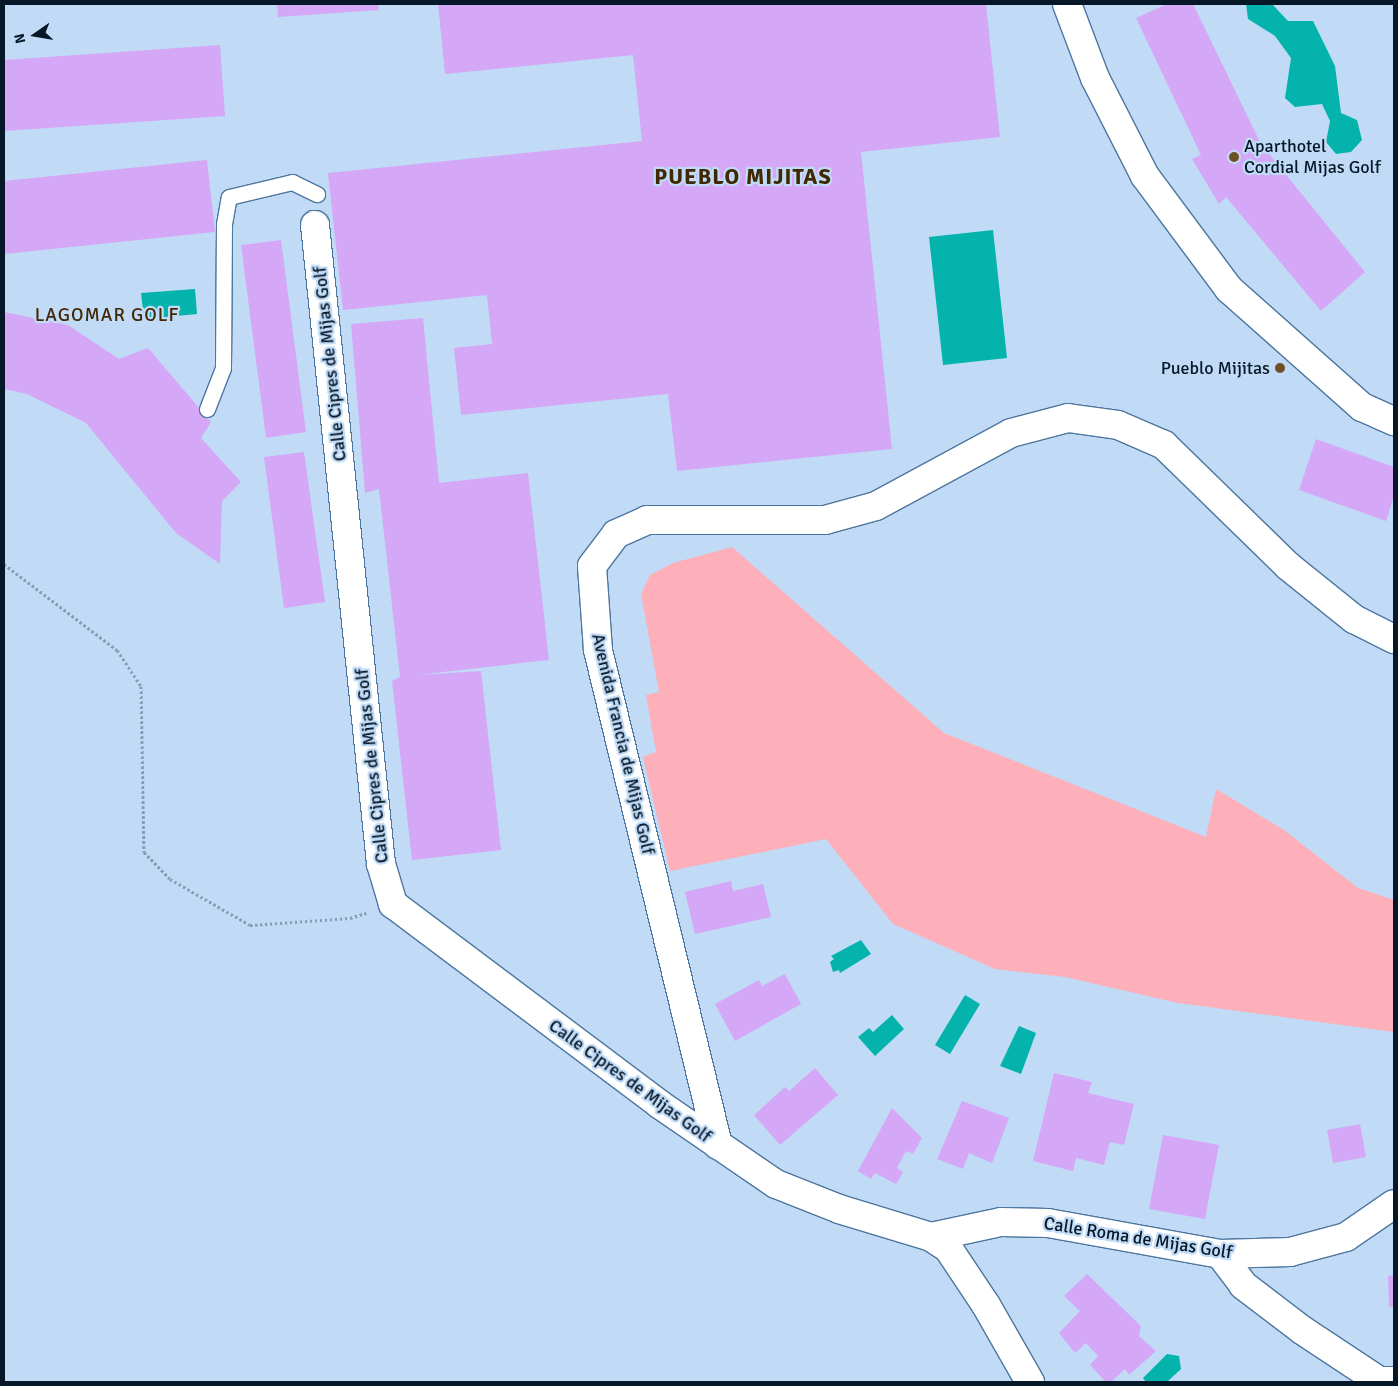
<!DOCTYPE html>
<style>
body{margin:0}
#map{position:relative;width:1398px;height:1386px;overflow:hidden;background:#c1dbf6;font-family:Signika,sans-serif}
div>[style]{position:absolute}
.green>*{inset:0;background:#fdafba}
.water>*{inset:0;background:#04b3ac}
.building>*{inset:0;background:#d4a7f7}
.path>*{height:3px;margin-top:-1.5px;transform-origin:0;background:repeating-linear-gradient(90deg,#869db5 0 2.5px,transparent 0 5px)}
.roads{filter:drop-shadow(1px 0 #4d769f) drop-shadow(-1px 0 #4d769f) drop-shadow(0 1px #4d769f) drop-shadow(0 -1px #4d769f)}
.lane>*{height:15px;margin:-7.5px;padding:0 7.5px;transform-origin:7.5px;border-radius:7.5px;background:#fff}
.street>*{height:28px;margin:-14px;padding:0 14px;transform-origin:14px;border-radius:14px;background:#fff}
.dots>*{width:14px;height:14px;translate:-50% -50%;box-sizing:border-box;border:2px solid #c1dbf6;border-radius:50%}
span{translate:-50% -50%;white-space:nowrap;text-align:center;line-height:1.15;-webkit-text-stroke:4.5px #c1dbf6;paint-order:stroke}
.poi-label{font-size:18px;color:#061727}
.left{translate:0 -50%;text-align:left}
.right{translate:-100% -50%;text-align:right}
.street-label{font-size:18px;color:#061727}
.neighbourhood-label{font-size:19px;color:#412805;letter-spacing:1px}
.district-label{font-size:22px;color:#412805;font-weight:700;letter-spacing:1px}
.frame{position:absolute;inset:0;border:5px solid #061727;pointer-events:none}
.north{position:absolute;left:10px;top:10px;width:50px;height:50px;-webkit-text-stroke:4px #c1dbf6;paint-order:stroke;rotate:257deg;font-size:14px;font-weight:700;line-height:20px;text-align:center;color:#061727}
.north::after{content:'';display:block;margin:auto;width:18px;height:22px;background:#061727;clip-path:polygon(50% 0,100% 100%,50% 72%,0 100%)}
</style>
<div id="map">
<div class="green">
<i style="clip-path:polygon(732px 547px,944px 733px,1206px 837px,1216px 789px,1284px 830px,1358px 888px,1394px 900px,1394px 1032px,1178px 1003px,1065px 977px,995px 969px,893px 924px,826px 839px,670px 871px,643px 757px,656px 752px,646px 695px,659px 692px,641px 594px,650px 575px,673px 563px)"></i>
</div>
<div class="water">
<i style="clip-path:polygon(1246px 4px,1272px 4px,1288px 21px,1313px 21px,1335px 66px,1341px 113px,1357px 120px,1362px 140px,1351px 152px,1336px 154px,1326px 142px,1330px 121px,1322px 104px,1295px 107px,1285px 98px,1291px 58px,1275px 36px,1248px 19px)"></i>
<i style="clip-path:polygon(993px 230px,1007px 358px,943px 365px,929px 237px)"></i>
<i style="clip-path:polygon(195px 289px,197px 314px,144px 319px,141px 293px)"></i>
<i style="clip-path:polygon(861px 940px,871px 954px,840px 973px,839px 970px,833px 972px,830px 962px,834px 959px,831px 956px)"></i>
<i style="clip-path:polygon(965px 995px,980px 1004px,950px 1054px,935px 1045px)"></i>
<i style="clip-path:polygon(892px 1015px,904px 1029px,875px 1056px,858px 1037px,869px 1028px,873px 1032px)"></i>
<i style="clip-path:polygon(1019px 1026px,1036px 1033px,1021px 1074px,1000px 1066px)"></i>
<i style="clip-path:polygon(1167px 1354px,1179px 1356px,1181px 1369px,1167px 1382px,1146px 1382px,1143px 1378px)"></i>
</div>
<div class="building">
<i style="clip-path:polygon(277px 4px,378px 4px,379px 10px,278px 17px)"></i>
<i style="clip-path:polygon(438px 4px,986px 4px,1000px 137px,861px 152px,892px 449px,677px 471px,668px 394px,461px 415px,454px 348px,492px 344px,487px 295px,343px 310px,328px 173px,642px 141px,633px 55px,445px 74px)"></i>
<i style="clip-path:polygon(1167px 4px,1193px 4px,1261px 144px,1365px 272px,1321px 311px,1226px 197px,1219px 204px,1192px 159px,1201px 155px,1136px 18px)"></i>
<i style="clip-path:polygon(220px 45px,225px 116px,4px 131px,4px 60px)"></i>
<i style="clip-path:polygon(207px 160px,215px 232px,4px 254px,4px 181px)"></i>
<i style="clip-path:polygon(281px 240px,306px 432px,266px 438px,241px 245px)"></i>
<i style="clip-path:polygon(4px 312px,68px 325px,119px 359px,148px 348px,211px 422px,201px 438px,241px 482px,222px 501px,220px 564px,176px 533px,86px 423px,27px 394px,4px 389px)"></i>
<i style="clip-path:polygon(423px 318px,439px 483px,528px 473px,549px 660px,416px 675px,481px 671px,501px 850px,412px 860px,392px 681px,400px 677px,379px 489px,365px 493px,351px 324px)"></i>
<i style="clip-path:polygon(1316px 439px,1394px 467px,1394px 496px,1386px 521px,1299px 490px)"></i>
<i style="clip-path:polygon(304px 452px,325px 602px,284px 608px,264px 457px)"></i>
<i style="clip-path:polygon(731px 881px,733px 891px,763px 884px,771px 917px,695px 934px,685px 892px)"></i>
<i style="clip-path:polygon(785px 974px,801px 1004px,735px 1041px,715px 1004px,759px 980px,762px 986px)"></i>
<i style="clip-path:polygon(815px 1068px,838px 1095px,780px 1145px,754px 1115px,785px 1087px,789px 1091px)"></i>
<i style="clip-path:polygon(1054px 1073px,1092px 1082px,1088px 1093px,1134px 1104px,1124px 1145px,1110px 1142px,1104px 1165px,1076px 1158px,1073px 1171px,1033px 1161px)"></i>
<i style="clip-path:polygon(962px 1101px,1009px 1118px,992px 1163px,969px 1153px,963px 1169px,937px 1159px)"></i>
<i style="clip-path:polygon(892px 1108px,922px 1138px,913px 1154px,906px 1151px,897px 1168px,903px 1172px,896px 1184px,875px 1173px,871px 1179px,858px 1171px)"></i>
<i style="clip-path:polygon(1360px 1124px,1366px 1157px,1333px 1163px,1327px 1130px)"></i>
<i style="clip-path:polygon(1163px 1135px,1219px 1145px,1205px 1219px,1149px 1209px)"></i>
<i style="clip-path:polygon(1087px 1274px,1141px 1326px,1139px 1336px,1156px 1351px,1129px 1375px,1125px 1369px,1111px 1382px,1106px 1382px,1090px 1365px,1098px 1356px,1086px 1343px,1075px 1353px,1059px 1333px,1080px 1311px,1064px 1296px)"></i>
<i style="clip-path:polygon(1394px 1275px,1394px 1306px,1389px 1307px,1388px 1276px)"></i>
</div>
<div class="path">
<i style="left:4px;top:564px;width:142px;rotate:37.3deg"></i>
<i style="left:117px;top:650px;width:43px;rotate:56.3deg"></i>
<i style="left:141px;top:686px;width:166px;rotate:89deg"></i>
<i style="left:144px;top:852px;width:37px;rotate:46deg"></i>
<i style="left:170px;top:879px;width:92px;rotate:29.9deg"></i>
<i style="left:250px;top:925px;width:100px;rotate:-4deg"></i>
<i style="left:350px;top:918px;width:17px;rotate:-17deg"></i>
</div>
<div class="roads">
<div class="lane">
<i style="left:207px;top:409px;width:44px;rotate:-68.7deg"></i>
<i style="left:223px;top:368px;width:144px;rotate:-89.6deg"></i>
<i style="left:224px;top:224px;width:27px;rotate:-80deg"></i>
<i style="left:229px;top:197px;width:65px;rotate:-13.4deg"></i>
<i style="left:292px;top:182px;width:28px;rotate:26deg"></i>
</div>
<div class="street">
<i style="left:1067px;top:4px;width:79px;rotate:69.3deg"></i>
<i style="left:1095px;top:78px;width:110px;rotate:63deg"></i>
<i style="left:1145px;top:176px;width:141px;rotate:53.4deg"></i>
<i style="left:1229px;top:289px;width:178px;rotate:41.6deg"></i>
<i style="left:1362px;top:407px;width:35px;rotate:24deg"></i>
<i style="left:315px;top:225px;width:642px;rotate:84.1deg"></i>
<i style="left:381px;top:864px;width:42px;rotate:73.3deg"></i>
<i style="left:393px;top:904px;width:333px;rotate:36.9deg"></i>
<i style="left:659px;top:1104px;width:142px;rotate:34.4deg"></i>
<i style="left:776px;top:1184px;width:68px;rotate:21.6deg"></i>
<i style="left:839px;top:1209px;width:96px;rotate:16.9deg"></i>
<i style="left:931px;top:1237px;width:20px;rotate:33deg"></i>
<i style="left:948px;top:1248px;width:69px;rotate:56.3deg"></i>
<i style="left:986px;top:1305px;width:89px;rotate:60.3deg"></i>
<i style="left:718px;top:1145px;width:509px;rotate:-103.63deg"></i>
<i style="left:598px;top:650px;width:84px;rotate:-94.1deg"></i>
<i style="left:592px;top:566px;width:40px;rotate:-53deg"></i>
<i style="left:616px;top:534px;width:34px;rotate:-24deg"></i>
<i style="left:647px;top:520px;width:178px"></i>
<i style="left:825px;top:520px;width:53px;rotate:-15.4deg"></i>
<i style="left:876px;top:506px;width:153px;rotate:-28.4deg"></i>
<i style="left:1011px;top:433px;width:59px;rotate:-14.7deg"></i>
<i style="left:1068px;top:418px;width:50px;rotate:8deg"></i>
<i style="left:1118px;top:425px;width:50px;rotate:23.5deg"></i>
<i style="left:1164px;top:445px;width:173px;rotate:44.3deg"></i>
<i style="left:1288px;top:566px;width:85px;rotate:38.8deg"></i>
<i style="left:1354px;top:619px;width:45px;rotate:26.6deg"></i>
<i style="left:931px;top:1237px;width:72px;rotate:-12.1deg"></i>
<i style="left:1001px;top:1222px;width:47px;rotate:1.2deg"></i>
<i style="left:1048px;top:1223px;width:175px;rotate:10.2deg"></i>
<i style="left:1220px;top:1254px;width:70px;rotate:-1.6deg"></i>
<i style="left:1290px;top:1252px;width:58px;rotate:-15deg"></i>
<i style="left:1346px;top:1237px;width:58px;rotate:-34.5deg"></i>
<i style="left:1220px;top:1254px;width:39px;rotate:53deg"></i>
<i style="left:1243px;top:1285px;width:74px;rotate:37.3deg"></i>
<i style="left:1302px;top:1330px;width:92px;rotate:33.5deg"></i>
<i style="left:1379px;top:1381px;width:15px"></i>
</div>
</div>
<div class="dots">
<i style="left:1234px;top:157px;background:#704f26"></i>
<i style="left:1280px;top:368px;background:#704f26"></i>
</div>
<div class="poi-label">
<span class="left" style="left:1244px;top:157px">Aparthotel<br>Cordial Mijas Golf</span>
<span class="right" style="left:1270px;top:368px">Pueblo Mijitas</span>
</div>
<div class="street-label">
<span style="left:330px;top:364px;rotate:-96deg">Calle Cipres de Mijas Golf</span>
<span style="left:623px;top:744px;rotate:77deg">Avenida Francia de Mijas Golf</span>
<span style="left:372px;top:766px;rotate:-96deg">Calle Cipres de Mijas Golf</span>
<span style="left:630px;top:1081px;rotate:36deg">Calle Cipres de Mijas Golf</span>
<span style="left:1138px;top:1238px;rotate:9deg">Calle Roma de Mijas Golf</span>
</div>
<div class="neighbourhood-label">
<span style="left:107px;top:316px">LAGOMAR GOLF</span>
</div>
<div class="district-label">
<span style="left:743px;top:177px">PUEBLO MIJITAS</span>
</div>
<div class="frame"></div>
<div class="north">N</div>
</div>
